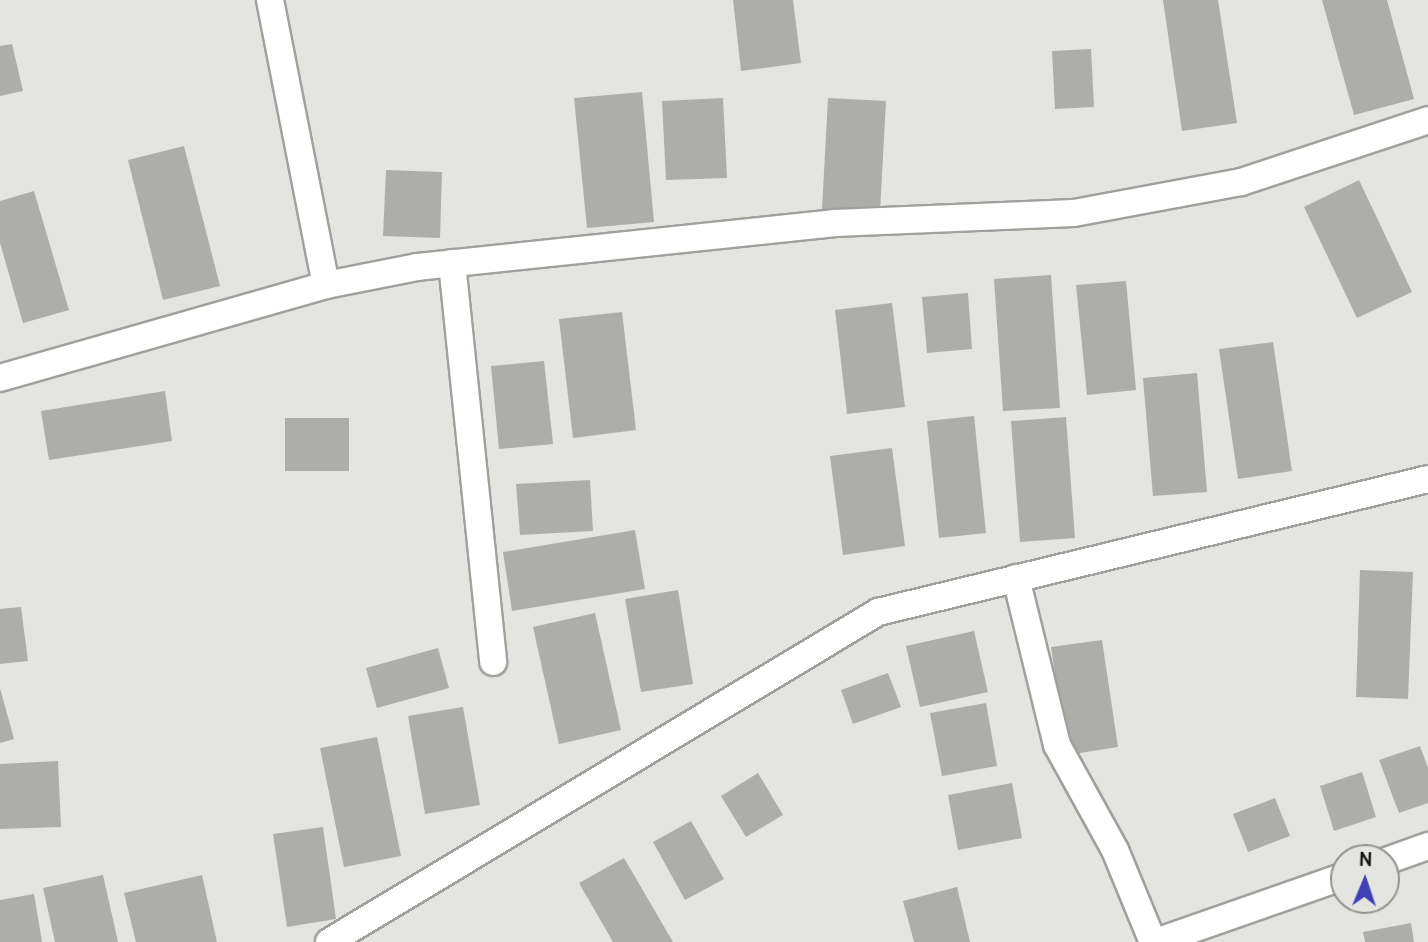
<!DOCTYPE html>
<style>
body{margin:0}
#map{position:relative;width:1428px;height:942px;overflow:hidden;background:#e4e4e0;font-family:Cabin,sans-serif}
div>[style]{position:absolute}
.building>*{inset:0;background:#adaeaa}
.roads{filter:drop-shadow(2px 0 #a0a09d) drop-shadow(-2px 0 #a0a09d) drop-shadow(0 2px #a0a09d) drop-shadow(0 -2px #a0a09d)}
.street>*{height:26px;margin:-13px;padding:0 13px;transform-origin:13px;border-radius:13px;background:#fff}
span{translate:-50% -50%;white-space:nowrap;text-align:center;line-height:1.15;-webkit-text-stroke:5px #e4e4e0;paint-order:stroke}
.north{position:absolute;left:1330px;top:844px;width:70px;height:70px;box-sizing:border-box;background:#e4e4e0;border:2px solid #92928f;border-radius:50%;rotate:2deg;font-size:19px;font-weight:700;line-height:28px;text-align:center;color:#161615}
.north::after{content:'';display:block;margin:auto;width:24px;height:32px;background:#3f42b7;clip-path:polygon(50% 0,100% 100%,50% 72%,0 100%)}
</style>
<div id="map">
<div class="building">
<i style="clip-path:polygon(733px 0,793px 0,801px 63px,741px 71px)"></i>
<i style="clip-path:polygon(1163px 0,1218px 0,1237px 123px,1182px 131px)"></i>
<i style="clip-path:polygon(1322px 0,1387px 0,1414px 99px,1354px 115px)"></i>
<i style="clip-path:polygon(12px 44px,23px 91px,0 96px,0 46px)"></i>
<i style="clip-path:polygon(1091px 49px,1094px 107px,1055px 109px,1052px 51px)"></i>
<i style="clip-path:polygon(642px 92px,654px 222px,587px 228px,574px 98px)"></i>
<i style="clip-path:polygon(723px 98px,727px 178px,666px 180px,662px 101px)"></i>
<i style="clip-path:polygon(828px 98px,886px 101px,880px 212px,822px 209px)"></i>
<i style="clip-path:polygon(184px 146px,220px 286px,163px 300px,128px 160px)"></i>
<i style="clip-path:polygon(386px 170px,442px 172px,440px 238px,383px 236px)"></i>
<i style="clip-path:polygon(1359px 180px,1412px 292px,1357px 318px,1304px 207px)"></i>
<i style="clip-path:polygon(34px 191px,69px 310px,23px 323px,0 243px,0 201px)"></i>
<i style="clip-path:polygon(1051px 275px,1060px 408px,1003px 411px,994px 279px)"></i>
<i style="clip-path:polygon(1126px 281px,1136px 390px,1087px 395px,1076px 285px)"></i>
<i style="clip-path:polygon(968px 293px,972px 349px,927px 353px,922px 297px)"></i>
<i style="clip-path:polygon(892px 303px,905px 407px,847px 414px,835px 310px)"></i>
<i style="clip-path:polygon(622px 312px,636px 430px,573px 438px,559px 319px)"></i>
<i style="clip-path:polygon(1273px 342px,1292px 471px,1238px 479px,1219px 349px)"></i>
<i style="clip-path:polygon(544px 361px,553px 444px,499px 449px,491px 366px)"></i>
<i style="clip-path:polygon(1197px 373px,1207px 492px,1153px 496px,1143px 378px)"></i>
<i style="clip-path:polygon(165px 391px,172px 441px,49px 460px,41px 411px)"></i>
<i style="clip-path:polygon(974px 416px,986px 533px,939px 538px,927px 421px)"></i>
<i style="clip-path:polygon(1066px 417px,1075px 538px,1020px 542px,1011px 421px)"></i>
<i style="clip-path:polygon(285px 418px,349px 418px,349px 471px,285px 471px)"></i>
<i style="clip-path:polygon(892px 448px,905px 546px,843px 555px,830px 456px)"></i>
<i style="clip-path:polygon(590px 480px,593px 531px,520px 535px,516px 484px)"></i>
<i style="clip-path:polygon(635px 530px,645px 589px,512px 611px,503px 552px)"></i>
<i style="clip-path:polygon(1360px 570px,1413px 572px,1408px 699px,1356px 697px)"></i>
<i style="clip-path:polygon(678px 590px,693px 684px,641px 692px,625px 599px)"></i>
<i style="clip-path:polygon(21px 607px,28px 661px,0 664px,0 609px)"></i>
<i style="clip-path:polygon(595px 613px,621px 730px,559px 744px,533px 627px)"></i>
<i style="clip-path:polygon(974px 631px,988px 692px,920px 707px,906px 646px)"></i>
<i style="clip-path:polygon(1102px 640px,1118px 747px,1067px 755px,1051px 647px)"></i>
<i style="clip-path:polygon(438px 648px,449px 688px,377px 708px,366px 668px)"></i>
<i style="clip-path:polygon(888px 673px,901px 707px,853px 724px,841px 690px)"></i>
<i style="clip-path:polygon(0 688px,14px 739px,0 743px)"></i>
<i style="clip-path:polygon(986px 703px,997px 766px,942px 776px,930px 713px)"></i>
<i style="clip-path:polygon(463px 707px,480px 805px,425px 814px,408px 716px)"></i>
<i style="clip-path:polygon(377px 737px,401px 856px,344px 867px,320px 748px)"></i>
<i style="clip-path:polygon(1420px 746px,1428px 768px,1428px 803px,1399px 813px,1379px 760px)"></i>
<i style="clip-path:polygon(58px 761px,61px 827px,0 829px,0 764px)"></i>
<i style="clip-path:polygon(1362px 772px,1376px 817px,1334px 831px,1320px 786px)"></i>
<i style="clip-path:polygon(758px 773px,783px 815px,746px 837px,721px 796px)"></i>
<i style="clip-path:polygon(1012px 783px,1022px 838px,958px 850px,948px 795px)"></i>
<i style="clip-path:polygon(1275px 798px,1290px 836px,1248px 852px,1233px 814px)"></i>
<i style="clip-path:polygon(691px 821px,724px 879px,685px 900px,653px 842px)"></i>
<i style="clip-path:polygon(323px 827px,336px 919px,287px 927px,273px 834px)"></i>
<i style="clip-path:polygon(624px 858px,673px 942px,613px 942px,579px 883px)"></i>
<i style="clip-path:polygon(103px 875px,118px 942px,55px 942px,43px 888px)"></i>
<i style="clip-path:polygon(202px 875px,217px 942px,136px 942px,124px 893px)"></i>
<i style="clip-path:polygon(957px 887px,970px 942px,914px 942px,903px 901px)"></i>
<i style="clip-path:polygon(34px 894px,42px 942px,0 942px,0 900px)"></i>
<i style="clip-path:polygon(1411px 923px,1414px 942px,1365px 942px,1363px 932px)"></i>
</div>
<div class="roads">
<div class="street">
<i style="left:270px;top:0;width:290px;rotate:78.9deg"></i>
<i style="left:452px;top:263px;width:401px;rotate:84.1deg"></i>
<i style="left:0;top:378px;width:339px;rotate:-15.9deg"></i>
<i style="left:326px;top:285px;width:93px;rotate:-11.2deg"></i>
<i style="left:417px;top:267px;width:420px;rotate:-6deg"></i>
<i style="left:835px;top:223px;width:239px;rotate:-2.4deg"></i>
<i style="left:1074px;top:213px;width:170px;rotate:-10.5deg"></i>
<i style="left:1241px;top:182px;width:197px;rotate:-18.3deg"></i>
<i style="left:1016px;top:578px;width:172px;rotate:76.2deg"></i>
<i style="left:1057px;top:745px;width:120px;rotate:61.1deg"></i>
<i style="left:1115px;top:850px;width:100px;rotate:67.6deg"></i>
<i style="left:1386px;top:861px;width:45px;rotate:-19.7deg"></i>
<i style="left:329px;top:942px;width:641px;rotate:-31.01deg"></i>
<i style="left:878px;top:612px;width:566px;rotate:-13.59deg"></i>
<i style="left:1156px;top:942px;width:199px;rotate:-19.3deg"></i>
</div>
</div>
<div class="north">N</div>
</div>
